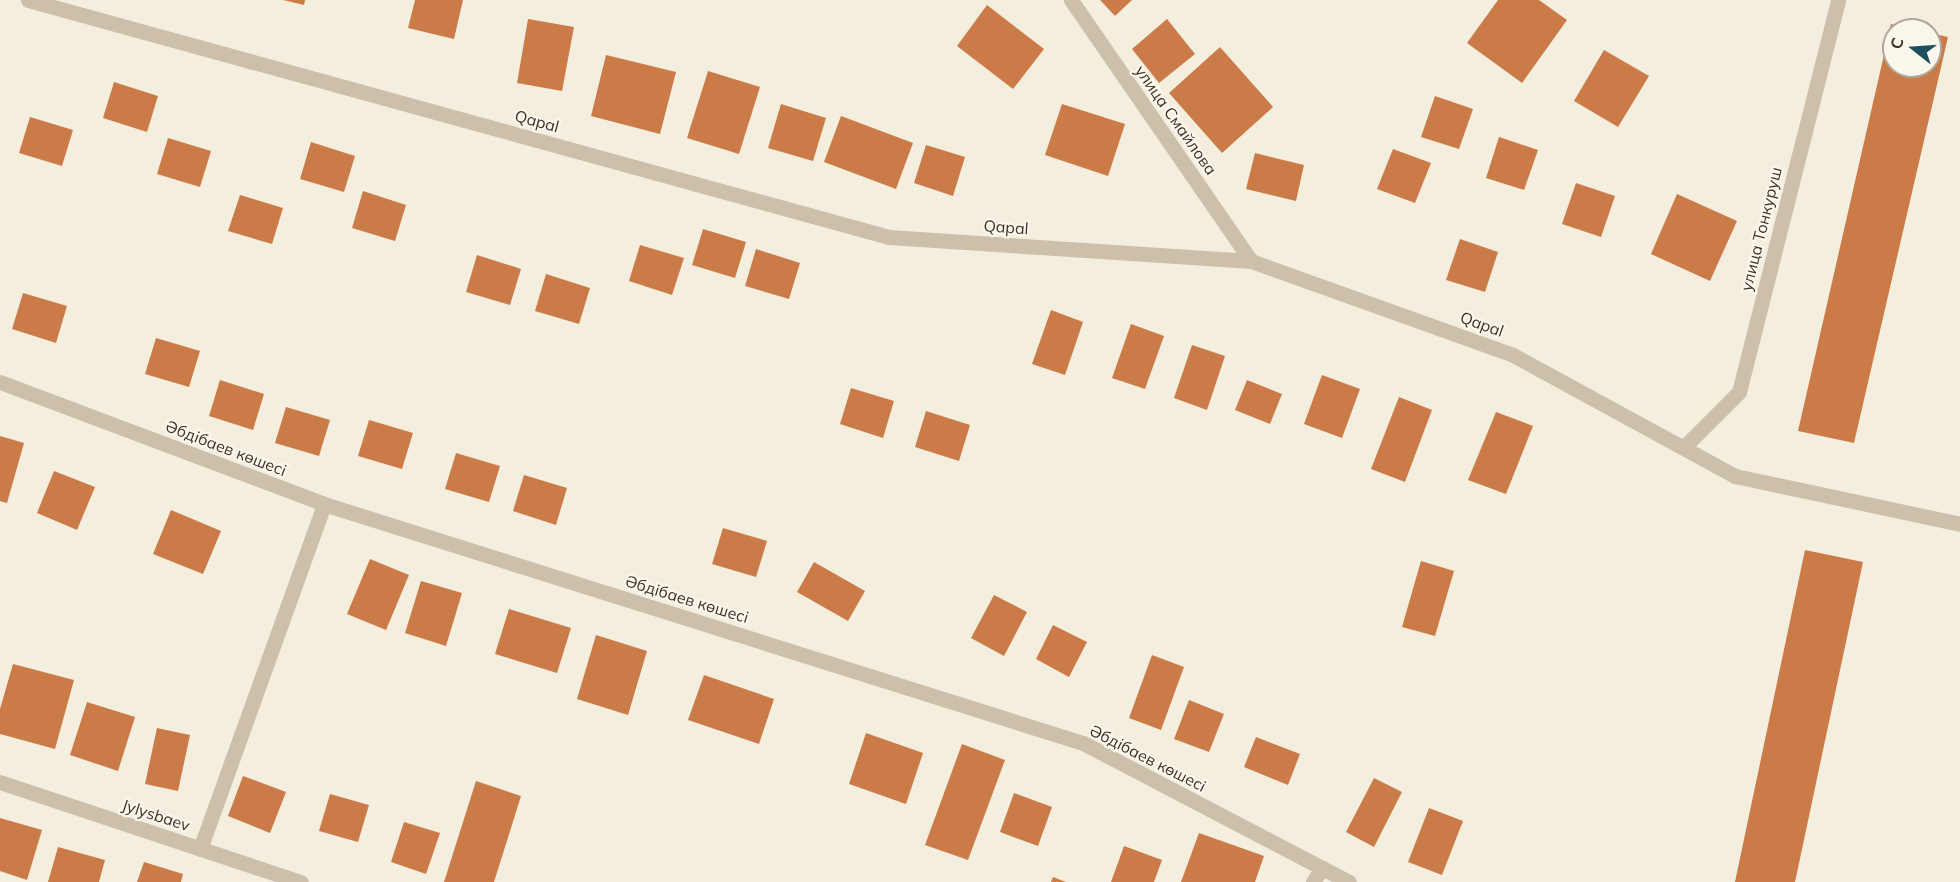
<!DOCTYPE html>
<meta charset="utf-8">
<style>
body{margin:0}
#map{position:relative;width:1960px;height:882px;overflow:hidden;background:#f4eedf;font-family:Mulish,sans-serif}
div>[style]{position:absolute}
.building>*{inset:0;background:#cb7b47}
.minor>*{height:15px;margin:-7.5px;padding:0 7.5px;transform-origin:7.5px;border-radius:7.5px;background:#cdc0aa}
span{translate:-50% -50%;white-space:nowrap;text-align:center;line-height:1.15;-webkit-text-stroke:4.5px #fbf7ec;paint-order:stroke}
.street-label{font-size:16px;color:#3b322a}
.north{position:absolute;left:1882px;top:18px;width:60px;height:60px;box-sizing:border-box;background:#fbf7ec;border:2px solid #aea89e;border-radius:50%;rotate:287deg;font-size:16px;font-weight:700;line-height:24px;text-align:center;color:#3b322a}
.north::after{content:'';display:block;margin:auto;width:21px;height:27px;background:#1d505f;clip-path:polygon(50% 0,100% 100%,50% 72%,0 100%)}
</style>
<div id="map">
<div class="building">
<i style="clip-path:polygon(283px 0,305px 0,304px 5px)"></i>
<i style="clip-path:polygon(415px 0,463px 0,454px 39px,408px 28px)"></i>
<i style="clip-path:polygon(1100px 0,1132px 0,1115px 16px)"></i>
<i style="clip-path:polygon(1498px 0,1539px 0,1567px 20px,1522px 83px,1467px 43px)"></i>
<i style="clip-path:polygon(987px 5px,1044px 49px,1013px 89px,957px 46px)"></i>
<i style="clip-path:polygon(528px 19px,574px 27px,562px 91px,517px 83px)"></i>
<i style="clip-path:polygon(1167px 19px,1195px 54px,1159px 83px,1132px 49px)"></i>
<i style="clip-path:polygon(1891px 24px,1912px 29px,1894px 30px,1894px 66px,1930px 66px,1930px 33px,1948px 37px,1854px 443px,1798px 431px)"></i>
<i style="clip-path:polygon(1220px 47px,1273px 107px,1222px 153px,1169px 93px)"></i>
<i style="clip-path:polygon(1604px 50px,1649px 76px,1618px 127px,1574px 101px)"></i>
<i style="clip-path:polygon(606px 55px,676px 72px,660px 134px,591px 116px)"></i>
<i style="clip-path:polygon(708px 71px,760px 87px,739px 154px,687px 138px)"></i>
<i style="clip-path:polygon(114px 82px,158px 96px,147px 132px,103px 118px)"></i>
<i style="clip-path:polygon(1435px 96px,1473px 109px,1459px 149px,1421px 137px)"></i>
<i style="clip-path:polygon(781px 104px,826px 118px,813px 161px,768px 148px)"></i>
<i style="clip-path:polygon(1062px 104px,1125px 124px,1108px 176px,1045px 155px)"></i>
<i style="clip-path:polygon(841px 116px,913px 143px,896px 189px,824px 162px)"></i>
<i style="clip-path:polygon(30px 117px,73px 130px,62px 166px,19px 153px)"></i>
<i style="clip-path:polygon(1499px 137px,1538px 150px,1524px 190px,1486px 178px)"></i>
<i style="clip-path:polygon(168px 138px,211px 151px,200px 187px,157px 174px)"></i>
<i style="clip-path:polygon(311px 142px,355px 156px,344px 192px,300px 179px)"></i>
<i style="clip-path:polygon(926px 145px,965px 157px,953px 196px,914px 183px)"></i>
<i style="clip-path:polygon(1393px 149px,1431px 163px,1415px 203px,1377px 189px)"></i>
<i style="clip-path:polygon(1255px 153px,1304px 165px,1296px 201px,1246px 189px)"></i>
<i style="clip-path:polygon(1576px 183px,1615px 196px,1601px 237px,1562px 224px)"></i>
<i style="clip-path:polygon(363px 191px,406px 205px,395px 241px,352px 228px)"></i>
<i style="clip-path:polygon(1677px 194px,1737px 221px,1710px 281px,1651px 254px)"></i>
<i style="clip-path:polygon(240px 195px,283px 208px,272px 244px,228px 231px)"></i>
<i style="clip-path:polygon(703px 229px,746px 242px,735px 278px,692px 265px)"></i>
<i style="clip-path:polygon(1460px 239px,1498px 252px,1485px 292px,1446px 280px)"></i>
<i style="clip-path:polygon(640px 245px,684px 258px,672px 295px,629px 281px)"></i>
<i style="clip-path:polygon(756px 249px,800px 263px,789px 299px,745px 286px)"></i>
<i style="clip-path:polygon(477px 255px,521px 269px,510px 305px,466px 292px)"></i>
<i style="clip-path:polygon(546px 274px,590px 288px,579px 324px,535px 311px)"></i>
<i style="clip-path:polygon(23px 293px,67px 306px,56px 343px,12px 329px)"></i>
<i style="clip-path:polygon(1051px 310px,1083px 322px,1065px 375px,1032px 364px)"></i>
<i style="clip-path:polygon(1131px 324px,1164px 336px,1145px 389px,1112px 378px)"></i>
<i style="clip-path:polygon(156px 338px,200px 351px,189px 387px,145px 374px)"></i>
<i style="clip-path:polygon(1192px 345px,1225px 356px,1207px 410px,1174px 398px)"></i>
<i style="clip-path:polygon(1322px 375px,1360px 389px,1342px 438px,1304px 424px)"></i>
<i style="clip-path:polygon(220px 380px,264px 394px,253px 430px,209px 416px)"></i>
<i style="clip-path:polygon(1247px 380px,1282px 394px,1270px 424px,1235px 410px)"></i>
<i style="clip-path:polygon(851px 388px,894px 401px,883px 438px,840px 424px)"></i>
<i style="clip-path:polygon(1399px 397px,1432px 410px,1405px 482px,1371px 469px)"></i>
<i style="clip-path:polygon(286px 407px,330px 420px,319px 456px,275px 443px)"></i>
<i style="clip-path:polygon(926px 411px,970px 425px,959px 461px,915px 447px)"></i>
<i style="clip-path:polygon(1496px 412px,1533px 426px,1506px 494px,1468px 480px)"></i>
<i style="clip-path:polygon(369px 420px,413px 433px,402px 469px,358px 456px)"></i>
<i style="clip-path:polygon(0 436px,24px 443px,7px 503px,0 501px)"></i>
<i style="clip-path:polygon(456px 453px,500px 466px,489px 502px,445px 489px)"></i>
<i style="clip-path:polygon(54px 471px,95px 487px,77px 530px,37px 513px)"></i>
<i style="clip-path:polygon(524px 475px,567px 488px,556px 525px,513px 511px)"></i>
<i style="clip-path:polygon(171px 510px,221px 531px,203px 574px,153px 554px)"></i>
<i style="clip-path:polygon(723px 528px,767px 541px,756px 577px,712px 564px)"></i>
<i style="clip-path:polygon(1805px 550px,1863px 562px,1795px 882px,1735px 882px)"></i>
<i style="clip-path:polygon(370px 559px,409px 575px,386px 630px,347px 614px)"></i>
<i style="clip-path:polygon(1421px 561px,1454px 571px,1435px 636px,1402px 627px)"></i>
<i style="clip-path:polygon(814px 562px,865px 591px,848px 621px,797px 592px)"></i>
<i style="clip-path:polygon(421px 581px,462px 593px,446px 646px,405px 633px)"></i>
<i style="clip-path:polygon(994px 595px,1027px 612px,1004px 656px,971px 638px)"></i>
<i style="clip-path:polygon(509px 609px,571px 628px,557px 673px,495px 654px)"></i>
<i style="clip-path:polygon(1053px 625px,1087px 642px,1069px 677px,1036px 659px)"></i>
<i style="clip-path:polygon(596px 635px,647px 651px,628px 715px,577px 699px)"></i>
<i style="clip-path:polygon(1152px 655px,1184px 667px,1161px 730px,1129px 718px)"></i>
<i style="clip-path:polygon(13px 664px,74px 680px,55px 749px,0 734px,0 709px)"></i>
<i style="clip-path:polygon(704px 675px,774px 699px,759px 744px,688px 720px)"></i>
<i style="clip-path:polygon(1189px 700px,1224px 714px,1209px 752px,1174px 739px)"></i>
<i style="clip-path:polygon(87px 702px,135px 717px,118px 771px,70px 755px)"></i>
<i style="clip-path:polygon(157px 728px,190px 735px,178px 791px,145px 784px)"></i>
<i style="clip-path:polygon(866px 733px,923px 753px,906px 804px,849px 784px)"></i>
<i style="clip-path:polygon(1256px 737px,1300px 754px,1288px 785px,1244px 767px)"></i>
<i style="clip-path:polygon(962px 744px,1005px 760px,968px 860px,925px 845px)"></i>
<i style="clip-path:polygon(243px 776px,286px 792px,270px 833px,228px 816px)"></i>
<i style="clip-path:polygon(1374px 778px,1402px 792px,1374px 847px,1346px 832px)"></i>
<i style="clip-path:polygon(476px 781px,521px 796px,494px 882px,444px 882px)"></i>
<i style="clip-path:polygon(1014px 793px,1052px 807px,1038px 846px,1000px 832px)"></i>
<i style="clip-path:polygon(330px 794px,369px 805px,358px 842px,319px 831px)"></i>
<i style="clip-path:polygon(1429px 808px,1463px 821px,1442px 875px,1408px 862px)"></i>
<i style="clip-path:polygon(0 818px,42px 830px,27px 880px,0 871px)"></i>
<i style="clip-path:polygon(404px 822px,440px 833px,426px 874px,391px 862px)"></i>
<i style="clip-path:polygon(1199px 833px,1264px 856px,1255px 882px,1181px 882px)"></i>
<i style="clip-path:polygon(1124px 846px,1162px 860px,1154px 882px,1111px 882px)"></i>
<i style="clip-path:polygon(58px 847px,105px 860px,99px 882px,48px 882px)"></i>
<i style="clip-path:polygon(144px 862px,183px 874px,181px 882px,137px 882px)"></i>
<i style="clip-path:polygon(1053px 877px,1066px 882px,1051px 882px)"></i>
</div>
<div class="minor">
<i style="left:28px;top:0;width:893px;rotate:15.39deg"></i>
<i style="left:889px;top:237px;width:363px;rotate:3.8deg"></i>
<i style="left:1251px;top:261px;width:278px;rotate:19.7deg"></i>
<i style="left:1513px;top:355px;width:253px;rotate:28.6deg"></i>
<i style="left:1735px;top:476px;width:230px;rotate:12deg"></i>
<i style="left:1071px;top:0;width:317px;rotate:55.4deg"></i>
<i style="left:0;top:382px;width:346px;rotate:20.6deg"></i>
<i style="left:324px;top:504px;width:796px;rotate:17.48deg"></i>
<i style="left:1083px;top:743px;width:300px;rotate:27.6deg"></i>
<i style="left:1684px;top:447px;width:78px;rotate:-45deg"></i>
<i style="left:1739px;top:392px;width:404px;rotate:-75.8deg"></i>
<i style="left:0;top:782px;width:317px;rotate:18.4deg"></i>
<i style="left:200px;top:849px;width:367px;rotate:-70.2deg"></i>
<i style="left:1313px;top:882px;width:17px;rotate:-57deg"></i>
</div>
<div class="street-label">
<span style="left:1176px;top:120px;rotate:55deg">улица Смайлова</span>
<span style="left:537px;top:121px;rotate:15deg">Qapal</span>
<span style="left:1006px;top:227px;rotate:4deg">Qapal</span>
<span style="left:1761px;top:229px;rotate:-76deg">улица Тонкуруш</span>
<span style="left:1482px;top:324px;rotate:20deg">Qapal</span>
<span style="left:226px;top:448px;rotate:21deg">Әбдібаев көшесі</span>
<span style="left:687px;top:599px;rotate:17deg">Әбдібаев көшесі</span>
<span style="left:1148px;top:758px;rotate:27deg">Әбдібаев көшесі</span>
<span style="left:156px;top:815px;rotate:18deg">Jylysbaev</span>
</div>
<div class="north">С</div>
</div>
